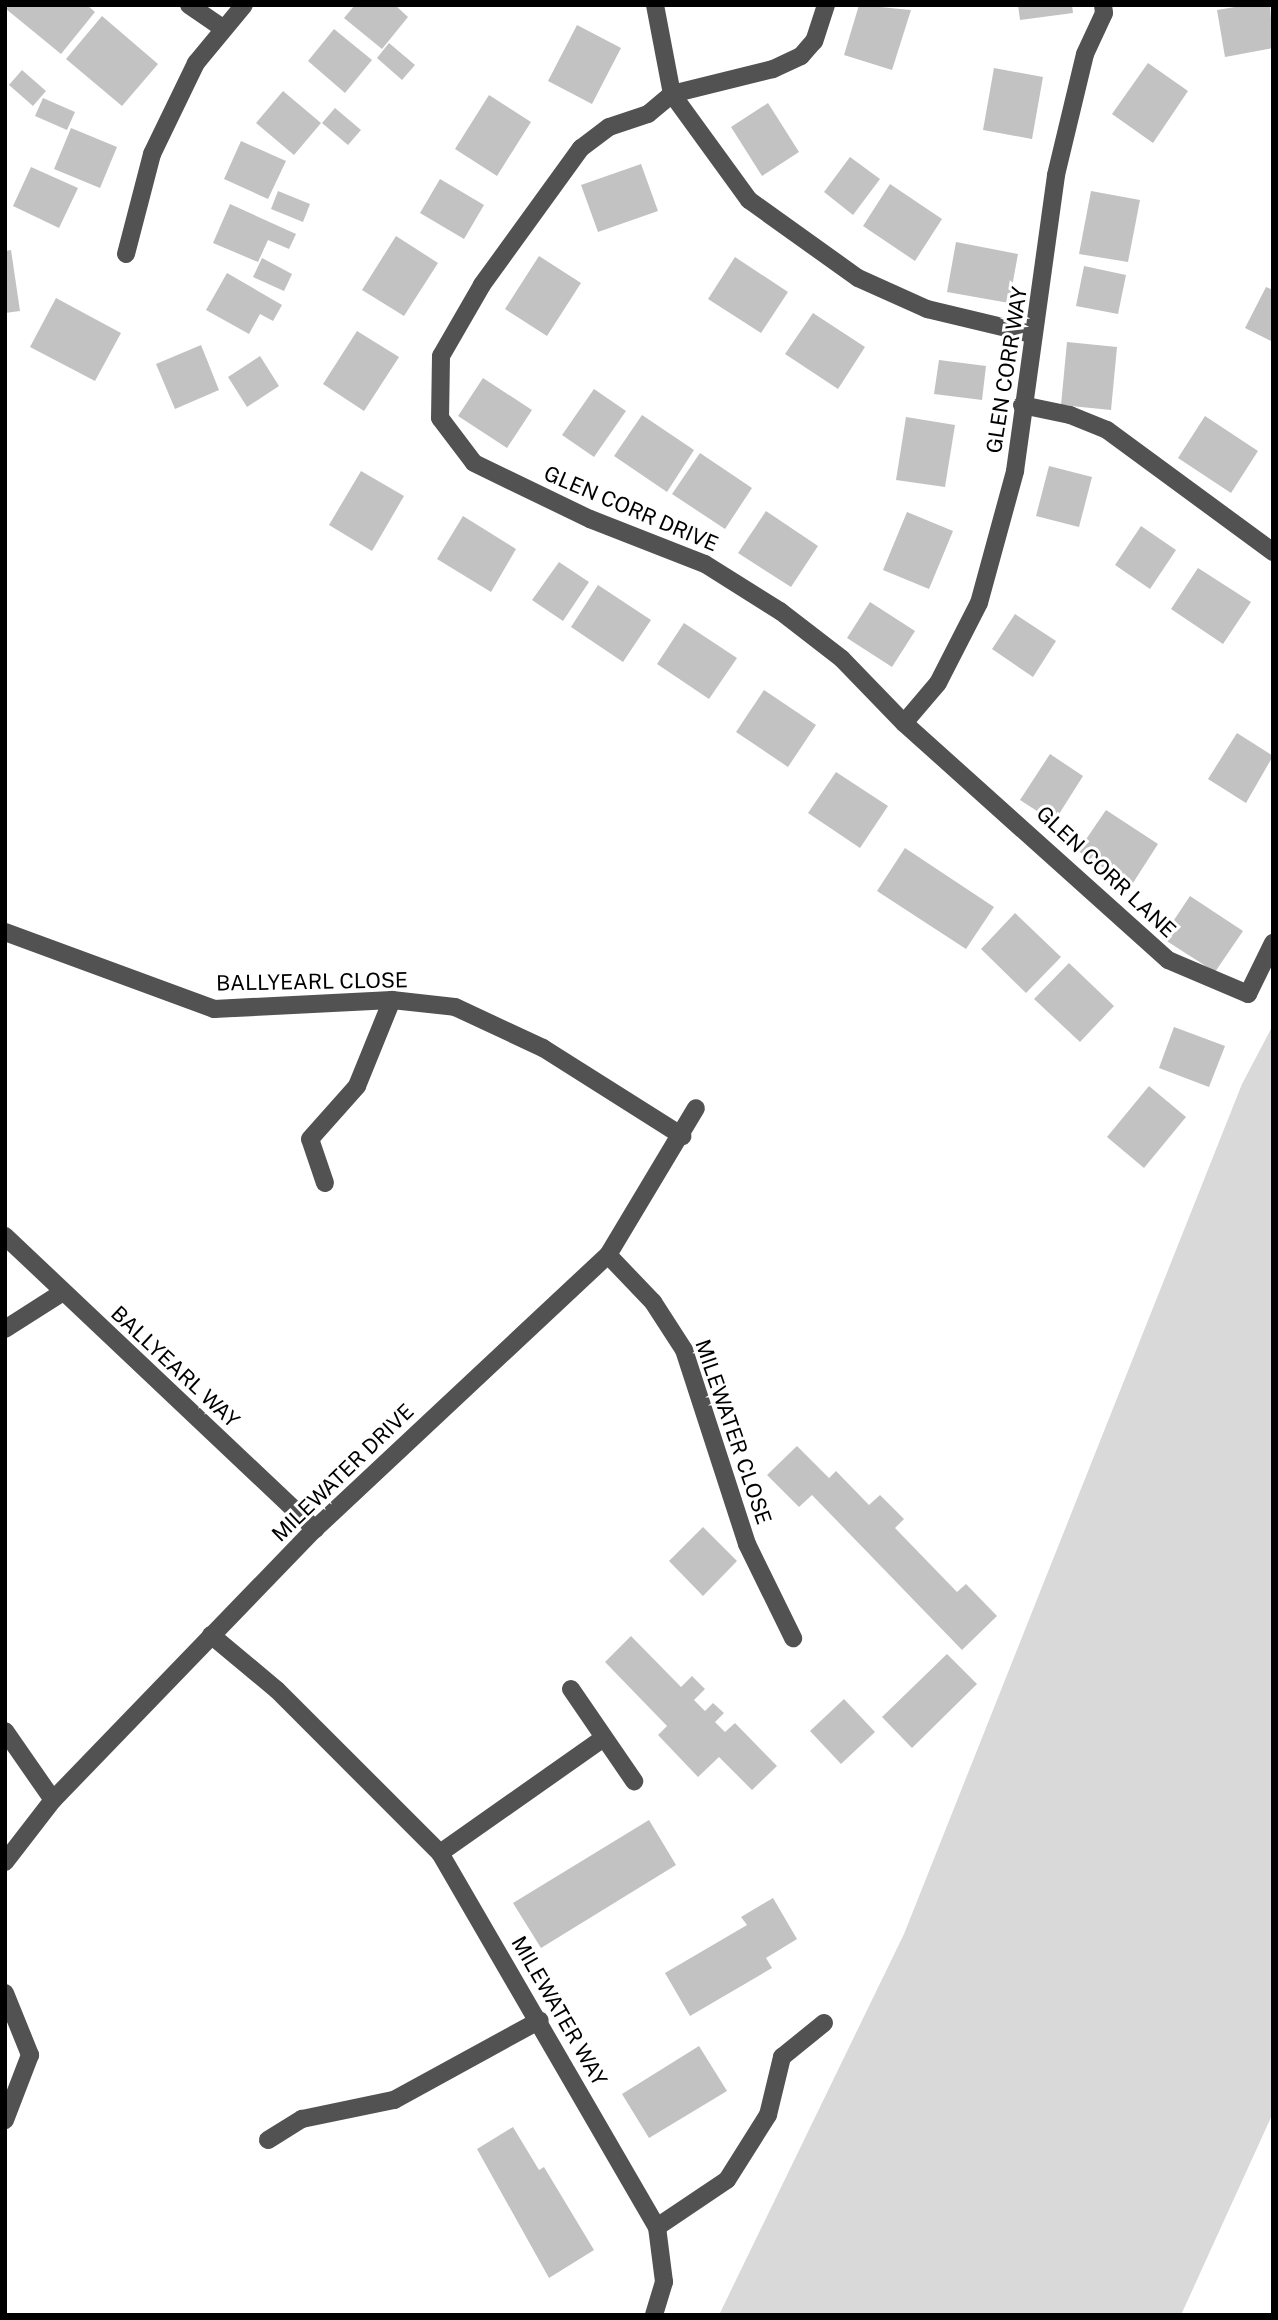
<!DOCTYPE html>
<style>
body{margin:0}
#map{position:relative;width:1278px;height:2320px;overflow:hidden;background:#fff;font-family:"Public Sans",sans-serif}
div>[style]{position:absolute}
.green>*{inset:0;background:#d9d9d9}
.building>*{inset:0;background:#c2c2c2}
.minor>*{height:18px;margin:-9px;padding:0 9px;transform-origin:9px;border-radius:9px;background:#525252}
span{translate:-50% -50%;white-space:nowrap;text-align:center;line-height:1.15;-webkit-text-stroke:6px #fff;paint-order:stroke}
.street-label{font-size:21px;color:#000}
.frame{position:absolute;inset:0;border:7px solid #000;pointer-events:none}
</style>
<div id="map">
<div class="green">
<i style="clip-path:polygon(1273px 1025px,1273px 2113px,1181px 2315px,719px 2315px,904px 1934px,1242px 1084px)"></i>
</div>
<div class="building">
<i style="clip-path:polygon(9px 5px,87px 5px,95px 12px,61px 54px,6px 9px)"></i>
<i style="clip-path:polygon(355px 5px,395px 5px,408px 17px,382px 49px,344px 18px)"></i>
<i style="clip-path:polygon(859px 5px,911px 10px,892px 70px,844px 55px)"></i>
<i style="clip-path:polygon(1018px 5px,1072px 5px,1073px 13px,1020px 20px)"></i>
<i style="clip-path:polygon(1247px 5px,1270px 5px,1273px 48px,1225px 57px,1217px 10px)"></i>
<i style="clip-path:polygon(102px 16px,158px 64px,122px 106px,66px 59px)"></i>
<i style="clip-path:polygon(577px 25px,621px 48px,592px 104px,548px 81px)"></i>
<i style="clip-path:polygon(334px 29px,372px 60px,345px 93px,308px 61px)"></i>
<i style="clip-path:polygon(389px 43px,415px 65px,402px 80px,377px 58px)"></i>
<i style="clip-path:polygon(1148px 63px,1188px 91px,1153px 143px,1112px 114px)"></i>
<i style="clip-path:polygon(994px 68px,1043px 77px,1032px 139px,983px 130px)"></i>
<i style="clip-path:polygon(22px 70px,46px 91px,33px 106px,9px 85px)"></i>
<i style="clip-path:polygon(283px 91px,321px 123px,294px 155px,256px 123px)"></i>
<i style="clip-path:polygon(489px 95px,531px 122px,497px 176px,455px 149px)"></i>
<i style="clip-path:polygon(43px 98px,75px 112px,67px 130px,35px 116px)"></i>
<i style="clip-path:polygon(768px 103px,799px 152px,762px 176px,731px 127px)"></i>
<i style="clip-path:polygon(335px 108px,361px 130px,348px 145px,322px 123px)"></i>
<i style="clip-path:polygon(71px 128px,117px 147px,100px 188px,54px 169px)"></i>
<i style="clip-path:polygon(241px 141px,286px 161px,268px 199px,224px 179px)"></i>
<i style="clip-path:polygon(850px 157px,880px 179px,853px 215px,824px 192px)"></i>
<i style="clip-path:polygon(641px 164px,658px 211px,598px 232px,581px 185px)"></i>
<i style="clip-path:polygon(31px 167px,78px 188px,59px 228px,13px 206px)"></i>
<i style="clip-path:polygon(440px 179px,484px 205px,464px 239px,420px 213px)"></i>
<i style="clip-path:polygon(890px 184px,942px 219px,915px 261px,863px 226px)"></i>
<i style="clip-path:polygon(278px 191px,310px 204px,303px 222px,271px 209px)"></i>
<i style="clip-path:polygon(1091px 191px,1140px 200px,1128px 262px,1079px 254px)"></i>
<i style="clip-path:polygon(230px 204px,296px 234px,289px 249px,268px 240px,258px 262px,213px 243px)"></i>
<i style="clip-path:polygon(396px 236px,438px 263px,404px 316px,362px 290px)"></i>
<i style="clip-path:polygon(956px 242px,1018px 254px,1009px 303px,947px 292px)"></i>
<i style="clip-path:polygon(11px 250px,20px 311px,5px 313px,5px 251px)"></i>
<i style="clip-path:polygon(539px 256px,581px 283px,547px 336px,505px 309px)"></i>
<i style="clip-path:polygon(735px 257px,788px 292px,761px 333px,708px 299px)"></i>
<i style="clip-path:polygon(262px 258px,292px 274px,284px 291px,253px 277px)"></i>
<i style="clip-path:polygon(1084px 266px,1126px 275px,1118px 314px,1076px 306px)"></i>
<i style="clip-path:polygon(227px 273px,282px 305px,273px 321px,260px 314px,249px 334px,206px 310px)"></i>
<i style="clip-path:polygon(1266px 287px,1273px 290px,1273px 342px,1245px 328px)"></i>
<i style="clip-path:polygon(56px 298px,121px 333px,95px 381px,30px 347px)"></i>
<i style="clip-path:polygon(813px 313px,865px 347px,838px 389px,785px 354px)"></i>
<i style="clip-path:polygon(357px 331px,399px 357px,364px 411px,323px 384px)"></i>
<i style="clip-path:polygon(1067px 342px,1117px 347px,1111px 410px,1061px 405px)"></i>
<i style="clip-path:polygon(201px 345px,219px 390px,175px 409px,156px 364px)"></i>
<i style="clip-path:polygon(260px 356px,279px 386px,247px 407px,228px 377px)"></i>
<i style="clip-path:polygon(939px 360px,986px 366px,982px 400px,934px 394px)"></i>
<i style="clip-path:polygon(483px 378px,532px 410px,507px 448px,458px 416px)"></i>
<i style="clip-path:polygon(594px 389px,626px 411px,594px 457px,562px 435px)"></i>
<i style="clip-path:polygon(642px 415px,694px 450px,667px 492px,614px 456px)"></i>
<i style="clip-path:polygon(1205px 416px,1258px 451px,1231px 493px,1178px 458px)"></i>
<i style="clip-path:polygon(906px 417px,955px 425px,945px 487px,896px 480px)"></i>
<i style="clip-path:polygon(700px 453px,752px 488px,725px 529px,672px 494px)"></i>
<i style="clip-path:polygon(1049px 466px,1092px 477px,1079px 527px,1036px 516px)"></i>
<i style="clip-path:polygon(361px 471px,404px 496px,372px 551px,329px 525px)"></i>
<i style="clip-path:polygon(766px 511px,818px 546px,791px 587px,738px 553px)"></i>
<i style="clip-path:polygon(907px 512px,953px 531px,929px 589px,883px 570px)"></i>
<i style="clip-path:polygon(463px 516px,516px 549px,491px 592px,437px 559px)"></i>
<i style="clip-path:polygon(1141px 526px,1176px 550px,1150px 589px,1115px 565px)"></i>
<i style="clip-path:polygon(559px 562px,589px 582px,563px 621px,532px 600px)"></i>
<i style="clip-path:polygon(1198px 568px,1251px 602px,1223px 644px,1171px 609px)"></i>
<i style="clip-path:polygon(598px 585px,651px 620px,623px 662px,571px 627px)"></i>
<i style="clip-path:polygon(870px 602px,915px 631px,892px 667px,847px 638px)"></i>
<i style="clip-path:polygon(1015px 614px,1056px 641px,1033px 677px,992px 649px)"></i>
<i style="clip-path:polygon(684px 623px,737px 658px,709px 699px,657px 664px)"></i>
<i style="clip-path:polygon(764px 690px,816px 725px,788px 767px,736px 732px)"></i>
<i style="clip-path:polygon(1237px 733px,1273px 756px,1246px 803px,1208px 779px)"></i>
<i style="clip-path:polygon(1050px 754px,1083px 776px,1054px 822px,1020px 800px)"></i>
<i style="clip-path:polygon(836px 772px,888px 806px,860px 848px,808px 813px)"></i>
<i style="clip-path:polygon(1106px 810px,1158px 844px,1131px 886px,1078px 851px)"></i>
<i style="clip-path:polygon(905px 848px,994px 907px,966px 949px,877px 891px)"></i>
<i style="clip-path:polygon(1190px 896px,1243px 931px,1215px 972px,1162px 938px)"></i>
<i style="clip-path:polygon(1015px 913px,1061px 957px,1026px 993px,981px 949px)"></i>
<i style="clip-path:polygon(1069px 963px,1114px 1006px,1080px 1042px,1034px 999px)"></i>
<i style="clip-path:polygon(1174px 1027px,1225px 1046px,1209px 1087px,1159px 1068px)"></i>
<i style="clip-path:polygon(1149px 1086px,1186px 1117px,1144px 1168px,1107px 1137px)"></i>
<i style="clip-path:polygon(797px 1446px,829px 1478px,836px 1471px,869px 1505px,880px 1495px,904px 1519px,895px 1528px,957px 1592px,966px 1584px,997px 1616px,962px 1650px,812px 1495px,799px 1507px,767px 1475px)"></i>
<i style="clip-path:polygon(703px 1527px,737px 1561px,703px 1596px,669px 1561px)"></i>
<i style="clip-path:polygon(631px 1636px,681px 1687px,692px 1676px,705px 1689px,694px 1700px,705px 1711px,713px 1703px,724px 1713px,715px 1722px,725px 1732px,735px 1723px,777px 1766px,752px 1790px,719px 1757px,698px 1777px,658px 1735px,667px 1726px,605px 1662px)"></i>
<i style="clip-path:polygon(947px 1654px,977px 1684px,912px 1748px,882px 1717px)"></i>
<i style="clip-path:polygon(844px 1699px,875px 1732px,841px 1764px,810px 1731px)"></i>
<i style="clip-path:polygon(649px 1820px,676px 1865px,541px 1948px,513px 1903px)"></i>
<i style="clip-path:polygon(773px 1898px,797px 1939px,766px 1958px,772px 1968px,690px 2016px,665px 1973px,747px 1925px,741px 1917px)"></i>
<i style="clip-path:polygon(699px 2046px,727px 2091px,649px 2138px,622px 2094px)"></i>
<i style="clip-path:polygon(513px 2127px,539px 2170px,544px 2167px,594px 2250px,549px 2278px,477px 2149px)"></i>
</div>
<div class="minor">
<i style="left:189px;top:5px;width:42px;rotate:34.4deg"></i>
<i style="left:655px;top:5px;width:91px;rotate:79.2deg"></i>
<i style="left:672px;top:94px;width:131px;rotate:54deg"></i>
<i style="left:749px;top:200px;width:134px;rotate:35.6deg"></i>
<i style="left:858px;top:278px;width:76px;rotate:24.2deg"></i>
<i style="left:927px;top:309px;width:107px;rotate:13.5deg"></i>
<i style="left:826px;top:5px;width:38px;rotate:108deg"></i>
<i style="left:814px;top:41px;width:20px;rotate:131deg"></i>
<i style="left:801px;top:56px;width:31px;rotate:155deg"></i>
<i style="left:773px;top:69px;width:104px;rotate:166.1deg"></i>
<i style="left:672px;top:94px;width:31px;rotate:140deg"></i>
<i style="left:648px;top:114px;width:41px;rotate:161.6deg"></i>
<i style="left:609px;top:127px;width:35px;rotate:143deg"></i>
<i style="left:581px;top:148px;width:169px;rotate:125.9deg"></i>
<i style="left:482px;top:285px;width:82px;rotate:120deg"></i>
<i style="left:441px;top:356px;width:62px;rotate:90.9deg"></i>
<i style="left:440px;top:418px;width:56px;rotate:52.9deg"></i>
<i style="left:474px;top:463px;width:129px;rotate:25.8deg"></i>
<i style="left:590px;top:519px;width:123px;rotate:21.4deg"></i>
<i style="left:705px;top:564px;width:89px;rotate:32.1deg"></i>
<i style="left:780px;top:611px;width:78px;rotate:37.7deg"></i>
<i style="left:842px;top:659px;width:89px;rotate:45.9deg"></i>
<i style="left:904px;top:723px;width:355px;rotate:41.9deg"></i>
<i style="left:1168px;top:960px;width:87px;rotate:23deg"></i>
<i style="left:1248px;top:994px;width:57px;rotate:-63.9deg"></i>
<i style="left:126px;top:254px;width:103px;rotate:-75.4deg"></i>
<i style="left:152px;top:154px;width:101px;rotate:-64.2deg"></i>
<i style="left:196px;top:63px;width:75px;rotate:-50.4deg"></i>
<i style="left:1022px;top:405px;width:49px;rotate:11.8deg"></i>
<i style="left:1070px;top:415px;width:40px;rotate:22deg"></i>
<i style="left:1107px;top:430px;width:206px;rotate:36.3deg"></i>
<i style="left:904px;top:723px;width:52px;rotate:-49.6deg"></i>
<i style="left:938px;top:683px;width:90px;rotate:-62.9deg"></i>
<i style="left:979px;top:603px;width:137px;rotate:-74.7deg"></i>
<i style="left:1015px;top:471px;width:299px;rotate:-82.1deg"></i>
<i style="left:1056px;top:175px;width:124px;rotate:-76.5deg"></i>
<i style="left:1085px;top:54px;width:45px;rotate:-65.1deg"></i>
<i style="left:1104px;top:13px;width:8px;rotate:-97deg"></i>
<i style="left:5px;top:932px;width:223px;rotate:20.2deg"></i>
<i style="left:214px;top:1009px;width:178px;rotate:-2.9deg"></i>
<i style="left:392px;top:1000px;width:63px;rotate:6.3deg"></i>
<i style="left:455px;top:1007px;width:97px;rotate:25deg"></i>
<i style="left:543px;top:1048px;width:165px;rotate:32.3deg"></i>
<i style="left:325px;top:1183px;width:46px;rotate:-108.8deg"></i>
<i style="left:310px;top:1139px;width:71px;rotate:-48.4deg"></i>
<i style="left:357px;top:1086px;width:93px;rotate:-67.9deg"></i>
<i style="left:5px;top:1236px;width:427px;rotate:43.4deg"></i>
<i style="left:608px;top:1255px;width:65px;rotate:46.2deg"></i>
<i style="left:653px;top:1302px;width:57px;rotate:57.1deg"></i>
<i style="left:684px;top:1350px;width:204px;rotate:72deg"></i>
<i style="left:747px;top:1544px;width:105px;rotate:63.9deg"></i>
<i style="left:5px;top:1329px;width:69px;rotate:-32.5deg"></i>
<i style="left:211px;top:1635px;width:86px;rotate:39.8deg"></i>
<i style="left:277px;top:1690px;width:231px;rotate:45deg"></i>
<i style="left:440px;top:1853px;width:432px;rotate:59.9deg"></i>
<i style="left:657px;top:2227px;width:55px;rotate:82.7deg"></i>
<i style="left:664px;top:2282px;width:34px;rotate:107deg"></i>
<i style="left:571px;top:1689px;width:112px;rotate:55.6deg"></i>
<i style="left:5px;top:1731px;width:84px;rotate:55.2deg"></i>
<i style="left:440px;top:1853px;width:198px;rotate:-35.1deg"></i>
<i style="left:5px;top:1862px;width:78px;rotate:-52.3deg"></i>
<i style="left:53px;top:1800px;width:377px;rotate:-46deg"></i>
<i style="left:315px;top:1529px;width:401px;rotate:-43.1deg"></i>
<i style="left:608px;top:1255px;width:171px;rotate:-59.1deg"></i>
<i style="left:5px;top:1993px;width:67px;rotate:68deg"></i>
<i style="left:30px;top:2055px;width:70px;rotate:111deg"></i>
<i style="left:268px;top:2140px;width:40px;rotate:-32deg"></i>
<i style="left:302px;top:2119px;width:94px;rotate:-11.7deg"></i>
<i style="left:394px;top:2100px;width:166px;rotate:-28.7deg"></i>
<i style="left:657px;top:2227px;width:84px;rotate:-33.9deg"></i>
<i style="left:727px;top:2180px;width:77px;rotate:-57.8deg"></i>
<i style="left:768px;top:2115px;width:60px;rotate:-76.4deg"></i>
<i style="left:782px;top:2057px;width:54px;rotate:-39deg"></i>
</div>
<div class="street-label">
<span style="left:1007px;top:370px;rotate:-81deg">GLEN CORR WAY</span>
<span style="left:631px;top:509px;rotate:23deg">GLEN CORR DRIVE</span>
<span style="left:1106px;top:872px;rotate:43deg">GLEN CORR LANE</span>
<span style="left:312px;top:982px;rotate:-1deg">BALLYEARL CLOSE</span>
<span style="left:175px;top:1367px;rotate:43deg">BALLYEARL WAY</span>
<span style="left:733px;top:1432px;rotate:71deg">MILEWATER CLOSE</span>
<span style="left:343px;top:1473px;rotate:-44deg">MILEWATER DRIVE</span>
<span style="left:559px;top:2011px;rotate:60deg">MILEWATER WAY</span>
</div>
<div class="frame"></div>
</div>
